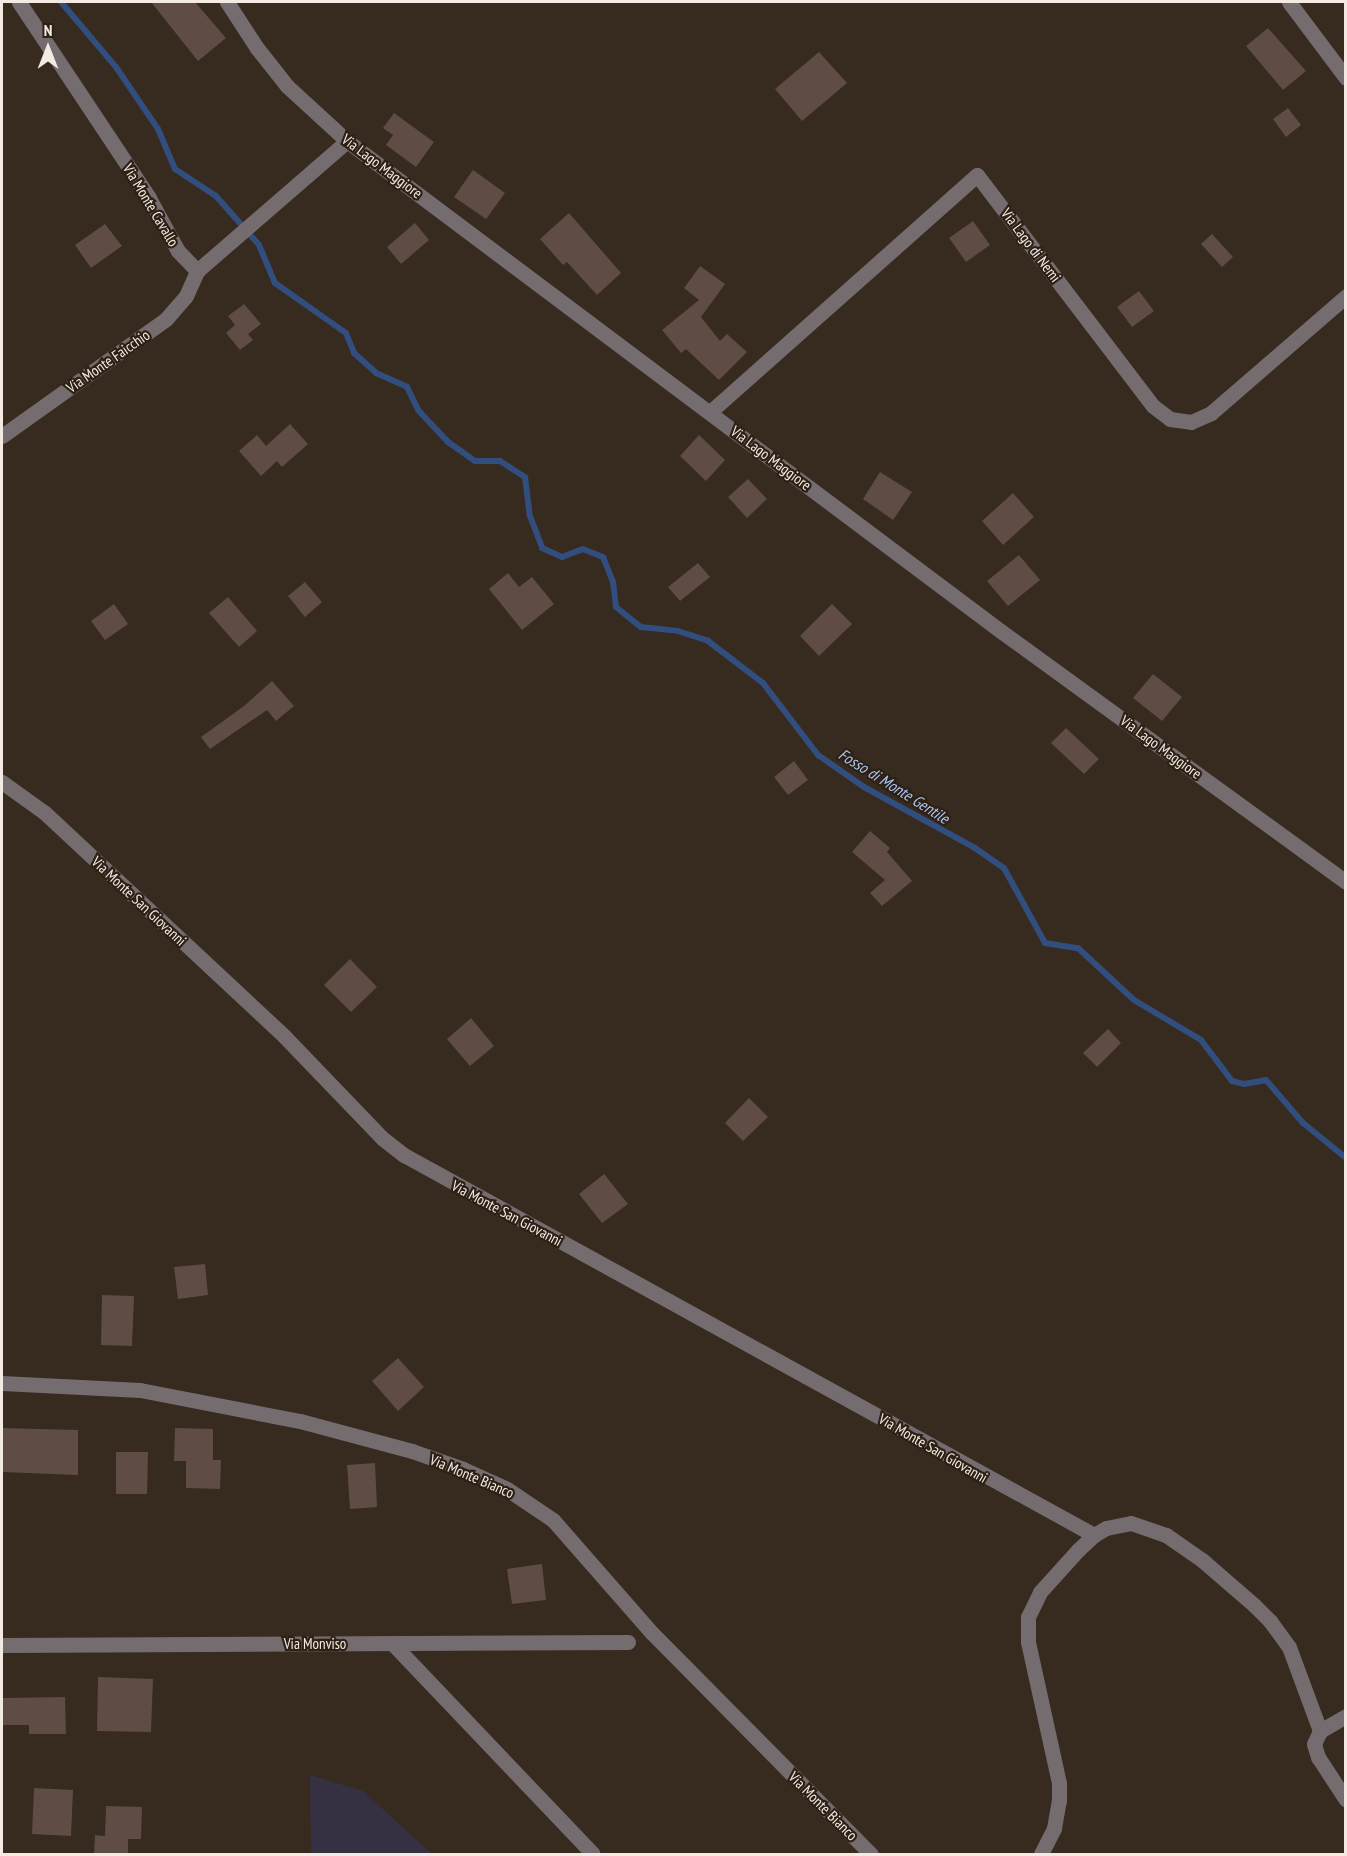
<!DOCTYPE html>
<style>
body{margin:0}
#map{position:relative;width:1347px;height:1856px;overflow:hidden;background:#372a1f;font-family:"PT Sans Narrow",sans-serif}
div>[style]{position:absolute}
.industrial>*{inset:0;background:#363142}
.stream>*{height:6px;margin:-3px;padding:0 3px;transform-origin:3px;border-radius:3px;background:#314e7f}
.building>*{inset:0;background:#5e4c45}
.minor>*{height:15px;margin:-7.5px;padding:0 7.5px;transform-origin:7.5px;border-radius:7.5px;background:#756c70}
span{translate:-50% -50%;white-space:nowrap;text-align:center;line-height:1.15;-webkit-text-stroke:4.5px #2d2015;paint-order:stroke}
.street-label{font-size:15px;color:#f3ebe3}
.water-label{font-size:16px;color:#aac5f3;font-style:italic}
.frame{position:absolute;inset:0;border:3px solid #f3ebe3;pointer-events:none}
.north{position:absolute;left:18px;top:18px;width:60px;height:60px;-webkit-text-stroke:4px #2d2015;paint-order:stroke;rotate:0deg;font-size:16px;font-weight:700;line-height:24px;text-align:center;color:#f3ebe3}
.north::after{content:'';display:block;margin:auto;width:21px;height:27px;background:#f3ebe3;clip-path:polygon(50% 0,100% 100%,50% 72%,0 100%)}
</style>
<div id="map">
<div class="industrial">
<i style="clip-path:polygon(310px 1775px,363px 1791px,432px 1854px,311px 1854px)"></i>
</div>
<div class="stream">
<i style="left:61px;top:2px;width:85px;rotate:49.8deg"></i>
<i style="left:116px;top:67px;width:75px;rotate:55.9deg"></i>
<i style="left:158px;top:129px;width:43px;rotate:67deg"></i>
<i style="left:175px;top:169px;width:49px;rotate:33.4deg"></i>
<i style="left:216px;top:196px;width:65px;rotate:48.7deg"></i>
<i style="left:259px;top:245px;width:41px;rotate:67.2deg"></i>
<i style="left:275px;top:283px;width:87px;rotate:35.2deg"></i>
<i style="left:346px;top:333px;width:22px;rotate:68deg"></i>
<i style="left:354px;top:353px;width:30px;rotate:42deg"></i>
<i style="left:376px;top:373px;width:34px;rotate:24deg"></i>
<i style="left:407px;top:387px;width:25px;rotate:64deg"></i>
<i style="left:418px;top:410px;width:44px;rotate:46.8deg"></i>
<i style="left:448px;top:442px;width:33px;rotate:35deg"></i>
<i style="left:475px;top:461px;width:25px"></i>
<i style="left:500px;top:461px;width:30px;rotate:33deg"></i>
<i style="left:525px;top:477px;width:39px;rotate:83deg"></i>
<i style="left:530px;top:516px;width:34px;rotate:69deg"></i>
<i style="left:542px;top:548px;width:22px;rotate:24deg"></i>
<i style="left:562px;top:557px;width:22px;rotate:-21deg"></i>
<i style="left:583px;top:549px;width:22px;rotate:22deg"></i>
<i style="left:603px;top:557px;width:27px;rotate:68deg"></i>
<i style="left:613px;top:582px;width:25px;rotate:83deg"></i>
<i style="left:616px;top:607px;width:32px;rotate:39deg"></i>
<i style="left:641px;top:627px;width:37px;rotate:6deg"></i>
<i style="left:678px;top:631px;width:32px;rotate:18deg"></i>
<i style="left:708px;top:641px;width:69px;rotate:37.4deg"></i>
<i style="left:763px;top:683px;width:91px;rotate:52.6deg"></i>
<i style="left:818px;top:755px;width:56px;rotate:34.8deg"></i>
<i style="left:864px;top:787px;width:127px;rotate:28.8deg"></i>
<i style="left:975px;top:848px;width:35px;rotate:35deg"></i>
<i style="left:1004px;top:868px;width:85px;rotate:61.3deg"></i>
<i style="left:1045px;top:943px;width:33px;rotate:9deg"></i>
<i style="left:1078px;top:948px;width:76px;rotate:42.9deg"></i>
<i style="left:1134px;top:1000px;width:78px;rotate:30.8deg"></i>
<i style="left:1201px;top:1040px;width:51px;rotate:52.9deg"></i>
<i style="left:1232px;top:1081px;width:12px;rotate:14deg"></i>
<i style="left:1244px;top:1084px;width:22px;rotate:-10deg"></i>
<i style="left:1266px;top:1080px;width:57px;rotate:49.3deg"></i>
<i style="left:1303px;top:1123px;width:55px;rotate:39.1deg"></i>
</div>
<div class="building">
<i style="clip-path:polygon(151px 2px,195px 2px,226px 38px,198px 61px)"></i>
<i style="clip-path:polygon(1268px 28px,1306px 71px,1283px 90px,1246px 46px)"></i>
<i style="clip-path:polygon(819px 52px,847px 83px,802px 121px,775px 89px)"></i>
<i style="clip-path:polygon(1288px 108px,1301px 125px,1286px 137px,1273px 119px)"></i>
<i style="clip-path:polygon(394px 113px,434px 142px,416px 167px,386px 145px,393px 135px,383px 128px)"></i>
<i style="clip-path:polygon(473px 170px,505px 193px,486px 219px,454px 197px)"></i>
<i style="clip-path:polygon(569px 213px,621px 273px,597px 295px,567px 262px,563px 265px,540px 239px)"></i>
<i style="clip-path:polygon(973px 221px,990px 245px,966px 262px,949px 238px)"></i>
<i style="clip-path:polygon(415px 223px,429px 240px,401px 264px,387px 247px)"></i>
<i style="clip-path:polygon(105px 224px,122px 246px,91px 268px,75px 245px)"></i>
<i style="clip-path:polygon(1212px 234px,1233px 257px,1222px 267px,1201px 244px)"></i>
<i style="clip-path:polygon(700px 266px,725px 284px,701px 317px,720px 341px,727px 334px,747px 352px,719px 380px,686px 349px,681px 353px,662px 330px,699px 300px,684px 288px)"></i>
<i style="clip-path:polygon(1139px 291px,1154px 311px,1132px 327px,1117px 307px)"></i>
<i style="clip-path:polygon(244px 304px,261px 324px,248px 334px,253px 340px,240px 350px,226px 333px,235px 325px,228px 316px)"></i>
<i style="clip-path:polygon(290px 424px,308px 444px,282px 467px,277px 461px,261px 476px,239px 451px,257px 435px,266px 446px)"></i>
<i style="clip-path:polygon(699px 435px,725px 460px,706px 481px,680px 456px)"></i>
<i style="clip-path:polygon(880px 472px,912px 492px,893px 520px,863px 499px)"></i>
<i style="clip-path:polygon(748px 479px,767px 499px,747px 518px,728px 497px)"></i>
<i style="clip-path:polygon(1013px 493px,1034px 517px,1003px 545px,982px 521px)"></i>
<i style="clip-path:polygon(1019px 555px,1040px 580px,1008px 606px,987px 581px)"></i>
<i style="clip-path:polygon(698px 563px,710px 577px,680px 601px,668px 587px)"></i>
<i style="clip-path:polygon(508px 573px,519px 587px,532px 577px,554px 604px,522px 630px,489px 589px)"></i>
<i style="clip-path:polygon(305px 582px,322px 602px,305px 617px,288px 596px)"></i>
<i style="clip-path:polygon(228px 597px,257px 631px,239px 647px,209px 613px)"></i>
<i style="clip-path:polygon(114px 604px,128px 624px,105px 640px,91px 621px)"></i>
<i style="clip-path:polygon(832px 604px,852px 624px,819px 656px,800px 636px)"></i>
<i style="clip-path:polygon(1153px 674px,1182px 697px,1162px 721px,1133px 698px)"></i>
<i style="clip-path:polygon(272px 681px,294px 706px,276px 721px,267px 710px,210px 749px,201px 737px,244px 706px)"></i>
<i style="clip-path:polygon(1066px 728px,1099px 759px,1084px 774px,1051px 743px)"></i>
<i style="clip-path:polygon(794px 761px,808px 780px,788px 795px,774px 777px)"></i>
<i style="clip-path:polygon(870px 831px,890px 848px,887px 852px,912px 881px,882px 906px,870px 893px,885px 880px,852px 852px)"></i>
<i style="clip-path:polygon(350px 959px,377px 987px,351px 1012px,324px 985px)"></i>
<i style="clip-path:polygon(471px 1018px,494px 1046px,470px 1066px,447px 1039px)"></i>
<i style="clip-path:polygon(1108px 1029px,1121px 1043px,1097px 1067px,1083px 1053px)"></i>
<i style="clip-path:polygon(749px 1098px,768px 1117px,743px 1141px,725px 1123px)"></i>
<i style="clip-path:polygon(604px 1174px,628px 1204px,602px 1223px,579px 1194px)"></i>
<i style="clip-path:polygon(205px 1264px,208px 1295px,178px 1299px,174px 1267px)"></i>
<i style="clip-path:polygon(102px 1295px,134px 1296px,132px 1346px,101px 1345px)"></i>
<i style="clip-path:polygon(398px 1358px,424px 1387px,398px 1411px,372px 1381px)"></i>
<i style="clip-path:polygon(2px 1428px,78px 1430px,78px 1475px,2px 1472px)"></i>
<i style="clip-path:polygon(175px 1428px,213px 1429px,213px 1460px,221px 1460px,220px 1489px,186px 1488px,186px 1461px,174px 1461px)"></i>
<i style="clip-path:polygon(116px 1452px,148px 1452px,147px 1494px,116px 1494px)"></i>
<i style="clip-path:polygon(375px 1463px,377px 1507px,350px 1509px,347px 1465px)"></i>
<i style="clip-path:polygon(542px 1564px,546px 1600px,512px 1604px,507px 1569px)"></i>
<i style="clip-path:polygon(98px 1677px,153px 1679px,151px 1732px,97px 1731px)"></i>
<i style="clip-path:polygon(65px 1697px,66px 1734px,29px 1734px,29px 1725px,2px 1725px,2px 1698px)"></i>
<i style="clip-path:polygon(34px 1788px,73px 1790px,71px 1836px,32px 1834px)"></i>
<i style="clip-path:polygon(106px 1806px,142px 1807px,141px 1839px,128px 1839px,128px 1854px,94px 1854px,95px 1835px,105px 1836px)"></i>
</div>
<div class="minor">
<i style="left:19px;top:2px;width:235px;rotate:56.4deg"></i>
<i style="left:149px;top:198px;width:60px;rotate:61.3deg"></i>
<i style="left:178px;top:251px;width:28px;rotate:46deg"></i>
<i style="left:197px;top:271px;width:198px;rotate:-40.9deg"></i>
<i style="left:227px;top:2px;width:55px;rotate:56.9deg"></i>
<i style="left:257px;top:48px;width:48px;rotate:51.7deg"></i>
<i style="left:287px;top:86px;width:81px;rotate:42.5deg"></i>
<i style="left:347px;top:141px;width:819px;rotate:36.86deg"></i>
<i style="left:1002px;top:632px;width:425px;rotate:36deg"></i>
<i style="left:1289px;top:2px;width:95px;rotate:53.1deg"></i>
<i style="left:710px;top:412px;width:357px;rotate:-41.6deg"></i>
<i style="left:977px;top:175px;width:290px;rotate:52.7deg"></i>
<i style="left:1153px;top:406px;width:21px;rotate:37deg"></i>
<i style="left:1170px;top:419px;width:21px;rotate:8deg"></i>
<i style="left:1191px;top:422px;width:22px;rotate:-24deg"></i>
<i style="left:1211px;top:413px;width:179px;rotate:-40.9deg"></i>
<i style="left:2px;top:436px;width:201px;rotate:-35.5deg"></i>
<i style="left:166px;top:319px;width:30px;rotate:-49deg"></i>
<i style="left:186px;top:296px;width:27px;rotate:-66deg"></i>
<i style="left:2px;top:782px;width:53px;rotate:35.8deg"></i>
<i style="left:45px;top:813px;width:327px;rotate:43deg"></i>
<i style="left:284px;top:1036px;width:141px;rotate:46.1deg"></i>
<i style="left:382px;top:1138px;width:28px;rotate:38deg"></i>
<i style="left:404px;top:1155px;width:788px;rotate:28.84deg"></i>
<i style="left:2px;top:1383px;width:138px;rotate:2.9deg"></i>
<i style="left:140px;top:1390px;width:163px;rotate:11deg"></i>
<i style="left:300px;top:1421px;width:116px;rotate:15deg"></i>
<i style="left:412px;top:1451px;width:54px;rotate:19.4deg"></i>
<i style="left:463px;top:1469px;width:48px;rotate:24.4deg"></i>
<i style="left:507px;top:1489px;width:55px;rotate:34deg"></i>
<i style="left:553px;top:1520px;width:149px;rotate:48.8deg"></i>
<i style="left:651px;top:1632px;width:313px;rotate:45.3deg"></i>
<i style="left:392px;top:1643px;width:291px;rotate:46.4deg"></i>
<i style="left:2px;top:1645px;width:626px;rotate:-0.27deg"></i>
<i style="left:1346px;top:1716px;width:30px;rotate:150deg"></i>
<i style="left:1320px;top:1731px;width:14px;rotate:115deg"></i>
<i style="left:1314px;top:1744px;width:14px;rotate:73deg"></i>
<i style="left:1318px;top:1757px;width:51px;rotate:56.9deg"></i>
<i style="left:1041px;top:1854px;width:29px;rotate:-63deg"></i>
<i style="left:1054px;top:1828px;width:27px;rotate:-80deg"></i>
<i style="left:1059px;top:1801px;width:18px;rotate:-90deg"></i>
<i style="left:1059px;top:1783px;width:144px;rotate:-102.4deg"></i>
<i style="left:1028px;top:1642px;width:25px;rotate:-90deg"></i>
<i style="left:1028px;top:1617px;width:28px;rotate:-64deg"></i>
<i style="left:1040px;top:1592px;width:57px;rotate:-47.9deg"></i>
<i style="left:1078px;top:1550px;width:22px;rotate:-43deg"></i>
<i style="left:1094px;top:1535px;width:14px;rotate:-30deg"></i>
<i style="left:1106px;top:1528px;width:25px;rotate:-11deg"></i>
<i style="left:1131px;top:1523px;width:37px;rotate:19deg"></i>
<i style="left:1166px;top:1535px;width:44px;rotate:34.8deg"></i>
<i style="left:1202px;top:1560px;width:69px;rotate:40.9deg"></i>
<i style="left:1254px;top:1605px;width:23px;rotate:45deg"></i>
<i style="left:1270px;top:1621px;width:32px;rotate:54deg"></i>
<i style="left:1289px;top:1647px;width:90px;rotate:69.7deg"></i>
</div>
<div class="street-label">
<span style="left:382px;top:166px;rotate:37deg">Via Lago Maggiore</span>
<span style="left:151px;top:205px;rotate:59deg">Via Monte Cavallo</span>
<span style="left:1031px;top:245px;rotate:53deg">Via Lago di Nemi</span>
<span style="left:108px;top:361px;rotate:-35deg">Via Monte Faicchio</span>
<span style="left:771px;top:458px;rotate:37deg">Via Lago Maggiore</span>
<span style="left:1161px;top:747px;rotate:36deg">Via Lago Maggiore</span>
<span style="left:139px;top:901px;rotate:43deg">Via Monte San Giovanni</span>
<span style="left:507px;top:1213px;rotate:28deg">Via Monte San Giovanni</span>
<span style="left:933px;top:1448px;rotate:30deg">Via Monte San Giovanni</span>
<span style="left:472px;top:1476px;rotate:23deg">Via Monte Bianco</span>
<span style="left:315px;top:1644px">Via Monviso</span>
<span style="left:823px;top:1806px;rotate:45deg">Via Monte Bianco</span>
</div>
<div class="water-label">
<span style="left:894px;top:786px;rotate:32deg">Fosso di Monte Gentile</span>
</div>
<div class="frame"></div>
<div class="north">N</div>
</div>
